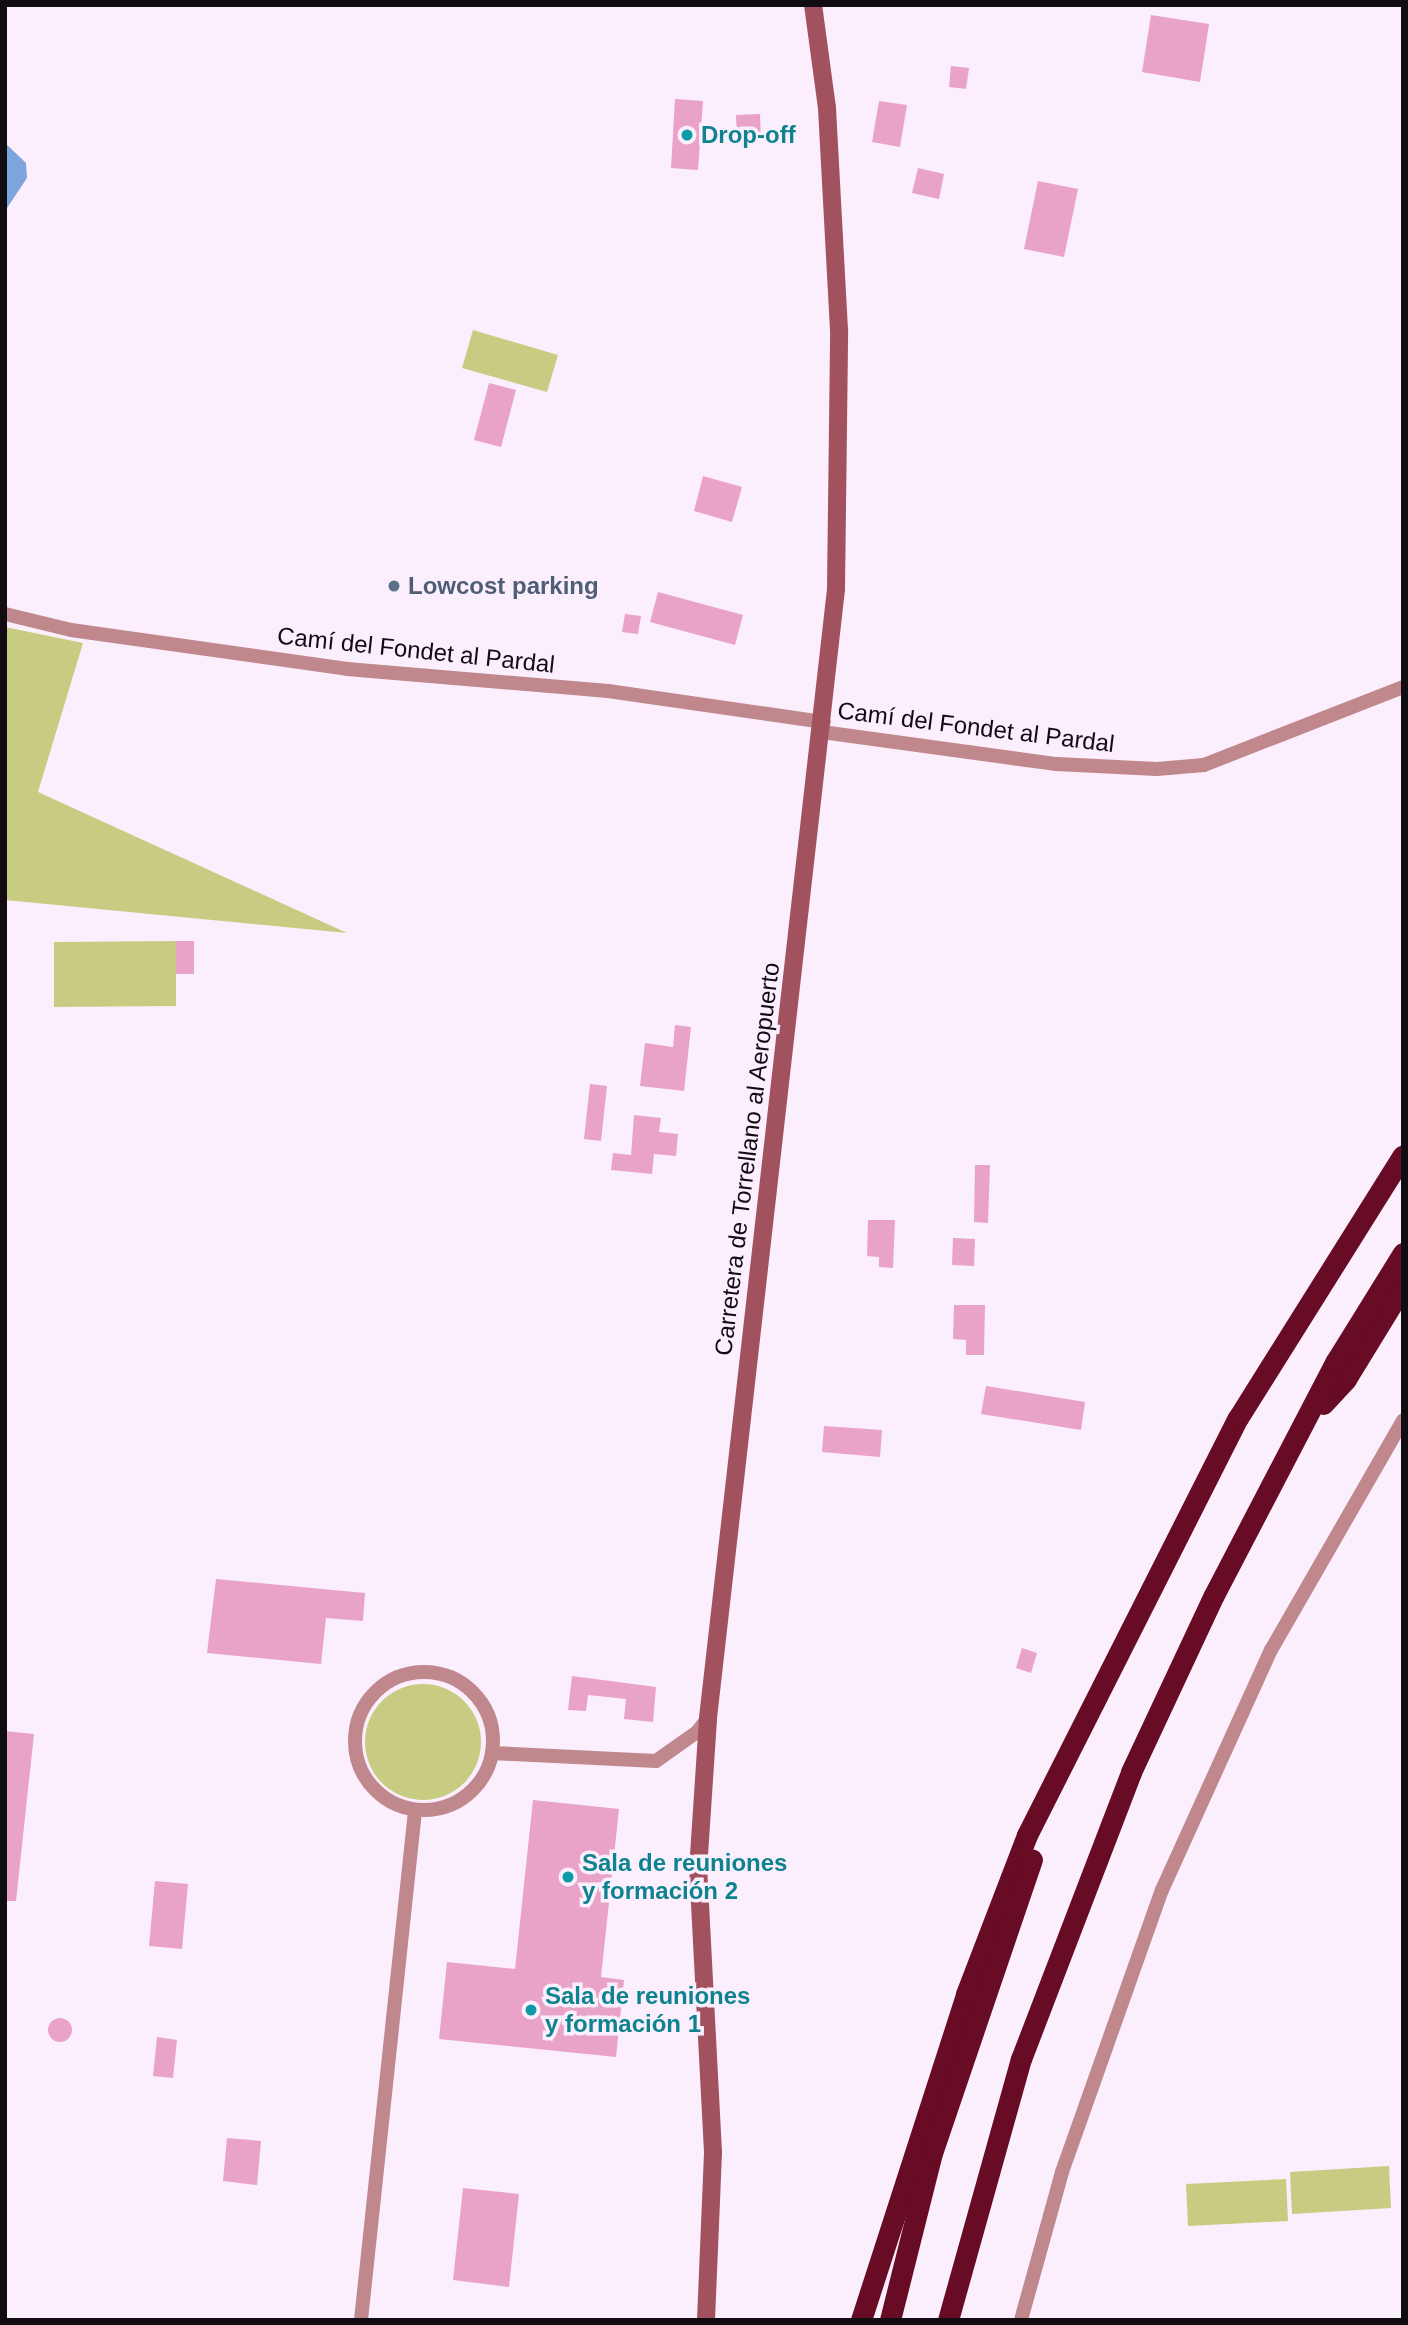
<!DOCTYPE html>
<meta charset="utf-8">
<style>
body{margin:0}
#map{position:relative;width:1408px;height:2325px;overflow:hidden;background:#fbeefd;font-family:Arial,sans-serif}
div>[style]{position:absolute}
.green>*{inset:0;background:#c8cc83}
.round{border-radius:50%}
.water>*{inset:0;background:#7da4dd}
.building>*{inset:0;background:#e9a3c9}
.street>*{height:14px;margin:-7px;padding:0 7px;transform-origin:7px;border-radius:7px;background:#c0878d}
.street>.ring{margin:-7px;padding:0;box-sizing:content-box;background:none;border:14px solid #c0878d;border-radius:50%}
.secondary>*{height:18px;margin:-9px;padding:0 9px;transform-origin:9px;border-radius:9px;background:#a1525e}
.highway>*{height:21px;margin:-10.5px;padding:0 10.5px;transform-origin:10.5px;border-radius:10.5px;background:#680c26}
.dots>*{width:19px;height:19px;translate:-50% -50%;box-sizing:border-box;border:4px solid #fbeefd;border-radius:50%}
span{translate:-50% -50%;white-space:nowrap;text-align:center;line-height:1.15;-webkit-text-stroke:7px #fbeefd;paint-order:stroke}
.culture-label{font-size:24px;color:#0d838f;font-weight:700}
.left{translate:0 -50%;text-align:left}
.service-label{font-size:24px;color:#4e5e75;font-weight:700}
.street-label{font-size:24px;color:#110c11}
.frame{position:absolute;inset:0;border:7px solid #110c11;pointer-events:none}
</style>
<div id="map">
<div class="green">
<i style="clip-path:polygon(473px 330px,558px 355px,547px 392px,462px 368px)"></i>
<i style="clip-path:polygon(5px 627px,83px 643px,38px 792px,347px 933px,5px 900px)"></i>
<i style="clip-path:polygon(176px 941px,176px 1006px,54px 1007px,54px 942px)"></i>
<i class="round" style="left:365px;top:1684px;width:116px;height:116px"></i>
<i style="clip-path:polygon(1389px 2166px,1391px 2208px,1292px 2214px,1290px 2172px)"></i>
<i style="clip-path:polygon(1286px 2179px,1288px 2221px,1188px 2226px,1186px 2184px)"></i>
</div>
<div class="water">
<i style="clip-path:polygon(5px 143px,26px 163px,27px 178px,5px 211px)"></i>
</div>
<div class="building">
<i style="clip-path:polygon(1151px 15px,1209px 24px,1200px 82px,1142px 72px)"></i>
<i style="clip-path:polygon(951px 66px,969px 68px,966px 89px,949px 87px)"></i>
<i style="clip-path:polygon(675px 99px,703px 101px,698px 170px,671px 168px)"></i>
<i style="clip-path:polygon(879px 101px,907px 105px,900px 147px,872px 142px)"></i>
<i style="clip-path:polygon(760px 114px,761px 141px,737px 142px,736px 115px)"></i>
<i style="clip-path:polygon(918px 168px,944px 174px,939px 199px,912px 193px)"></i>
<i style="clip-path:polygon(1038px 181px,1078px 189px,1064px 257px,1024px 249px)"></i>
<i style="clip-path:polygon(489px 383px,516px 390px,501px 447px,474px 440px)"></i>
<i style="clip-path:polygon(703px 476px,742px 487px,732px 522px,694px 511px)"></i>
<i style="clip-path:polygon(658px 592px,743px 615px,735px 645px,650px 622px)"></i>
<i style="clip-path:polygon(625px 614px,641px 616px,638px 634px,622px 632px)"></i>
<i style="clip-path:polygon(176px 941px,194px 941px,194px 974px,176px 974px)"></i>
<i style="clip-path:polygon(675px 1025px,691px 1027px,684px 1091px,640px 1086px,645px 1043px,673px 1047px)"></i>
<i style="clip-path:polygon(590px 1084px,607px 1086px,601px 1141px,584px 1139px)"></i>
<i style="clip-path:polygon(634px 1115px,661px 1118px,659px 1132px,678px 1134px,676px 1156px,654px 1154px,652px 1174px,611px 1170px,613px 1153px,631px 1155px)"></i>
<i style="clip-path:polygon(975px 1165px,990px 1165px,988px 1223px,974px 1222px)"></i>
<i style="clip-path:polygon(868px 1220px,895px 1220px,893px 1268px,879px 1267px,879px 1257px,867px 1256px)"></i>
<i style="clip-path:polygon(953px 1238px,975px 1239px,974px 1266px,952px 1265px)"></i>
<i style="clip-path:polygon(954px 1305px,985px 1305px,984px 1355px,966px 1355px,966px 1340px,953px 1339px)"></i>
<i style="clip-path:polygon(986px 1386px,1085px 1402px,1081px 1430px,981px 1414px)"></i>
<i style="clip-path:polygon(824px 1426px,882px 1430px,880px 1457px,822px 1452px)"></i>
<i style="clip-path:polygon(216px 1579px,365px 1593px,363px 1621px,326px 1618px,321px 1664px,207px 1653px)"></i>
<i style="clip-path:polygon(1022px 1648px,1037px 1653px,1031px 1673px,1016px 1668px)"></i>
<i style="clip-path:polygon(572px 1676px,656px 1687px,653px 1722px,624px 1719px,626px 1699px,588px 1695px,586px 1711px,568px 1710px)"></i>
<i style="clip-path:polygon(5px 1731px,34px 1734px,16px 1901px,5px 1901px)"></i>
<i style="clip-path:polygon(533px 1800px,619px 1809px,601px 1977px,624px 1980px,616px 2057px,439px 2039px,447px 1962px,515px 1969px)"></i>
<i style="clip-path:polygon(155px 1881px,188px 1884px,182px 1949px,149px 1946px)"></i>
<i class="round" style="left:48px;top:2018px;width:24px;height:24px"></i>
<i style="clip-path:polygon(157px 2037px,177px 2040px,173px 2078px,153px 2076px)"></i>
<i style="clip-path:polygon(227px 2138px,261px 2141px,257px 2185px,223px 2181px)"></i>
<i style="clip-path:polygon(463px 2188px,519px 2194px,509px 2287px,453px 2280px)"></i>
</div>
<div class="street">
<i style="left:5px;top:614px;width:68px;rotate:13.6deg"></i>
<i style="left:71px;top:630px;width:279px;rotate:8deg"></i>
<i style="left:347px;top:669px;width:262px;rotate:4.8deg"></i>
<i style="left:608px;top:691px;width:218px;rotate:8.2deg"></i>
<i style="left:822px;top:732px;width:237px;rotate:7.8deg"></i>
<i style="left:1057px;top:764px;width:100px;rotate:2.9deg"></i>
<i style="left:1157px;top:769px;width:47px;rotate:-4.9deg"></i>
<i style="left:1204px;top:765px;width:214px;rotate:-21.4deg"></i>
<i class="ring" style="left:355px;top:1672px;width:124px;height:124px"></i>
<i style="left:492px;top:1753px;width:164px;rotate:2.8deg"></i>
<i style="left:656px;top:1761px;width:50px;rotate:-35.3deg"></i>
<i style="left:697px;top:1732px;width:18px;rotate:-52deg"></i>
<i style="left:361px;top:2320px;width:512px;rotate:-83.94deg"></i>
<i style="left:1021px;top:2320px;width:154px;rotate:-74.5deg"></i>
<i style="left:1062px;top:2172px;width:299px;rotate:-70.5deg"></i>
<i style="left:1162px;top:1890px;width:264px;rotate:-65.6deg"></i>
<i style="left:1271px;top:1650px;width:265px;rotate:-60.1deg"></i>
</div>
<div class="secondary">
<i style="left:706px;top:2320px;width:168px;rotate:-87.6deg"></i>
<i style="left:713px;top:2152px;width:282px;rotate:-93deg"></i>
<i style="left:698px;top:1870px;width:152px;rotate:-86.2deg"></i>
<i style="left:708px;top:1718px;width:1136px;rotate:-83.53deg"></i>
<i style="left:836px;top:589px;width:259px;rotate:-89.3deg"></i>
<i style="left:839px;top:330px;width:222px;rotate:-93.1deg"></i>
<i style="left:827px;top:108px;width:104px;rotate:-97.7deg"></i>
</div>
<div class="highway">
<i style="left:1323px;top:1404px;width:34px;rotate:-47deg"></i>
<i style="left:1346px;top:1379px;width:109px;rotate:-58.5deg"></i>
<i style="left:861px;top:2320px;width:342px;rotate:-72.1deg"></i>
<i style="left:966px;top:1994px;width:170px;rotate:-69deg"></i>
<i style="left:1027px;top:1835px;width:467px;rotate:-63.2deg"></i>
<i style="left:1238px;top:1418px;width:310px;rotate:-57.9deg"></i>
<i style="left:890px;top:2320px;width:172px;rotate:-75.9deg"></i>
<i style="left:932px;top:2153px;width:310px;rotate:-71.2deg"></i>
<i style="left:948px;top:2320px;width:271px;rotate:-74.4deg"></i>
<i style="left:1021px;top:2059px;width:307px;rotate:-69deg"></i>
<i style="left:1131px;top:1772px;width:195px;rotate:-64.9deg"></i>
<i style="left:1214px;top:1595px;width:264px;rotate:-62.5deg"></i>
<i style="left:1336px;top:1361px;width:127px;rotate:-58.2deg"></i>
</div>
<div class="dots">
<i style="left:687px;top:135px;background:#0f9aa8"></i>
<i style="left:394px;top:586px;background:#5c6f8a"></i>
<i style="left:568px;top:1877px;background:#0f9aa8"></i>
<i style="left:531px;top:2010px;background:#0f9aa8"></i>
</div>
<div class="culture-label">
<span class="left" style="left:701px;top:135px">Drop-off</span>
<span class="left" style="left:582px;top:1877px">Sala de reuniones<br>y formación 2</span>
<span class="left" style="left:545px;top:2010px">Sala de reuniones<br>y formación 1</span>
</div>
<div class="service-label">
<span class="left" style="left:408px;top:586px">Lowcost parking</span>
</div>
<div class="street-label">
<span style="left:416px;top:650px;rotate:6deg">Camí del Fondet al Pardal</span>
<span style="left:976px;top:727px;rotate:7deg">Camí del Fondet al Pardal</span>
<span style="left:747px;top:1159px;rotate:-83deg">Carretera de Torrellano al Aeropuerto</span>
</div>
<div class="frame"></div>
</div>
